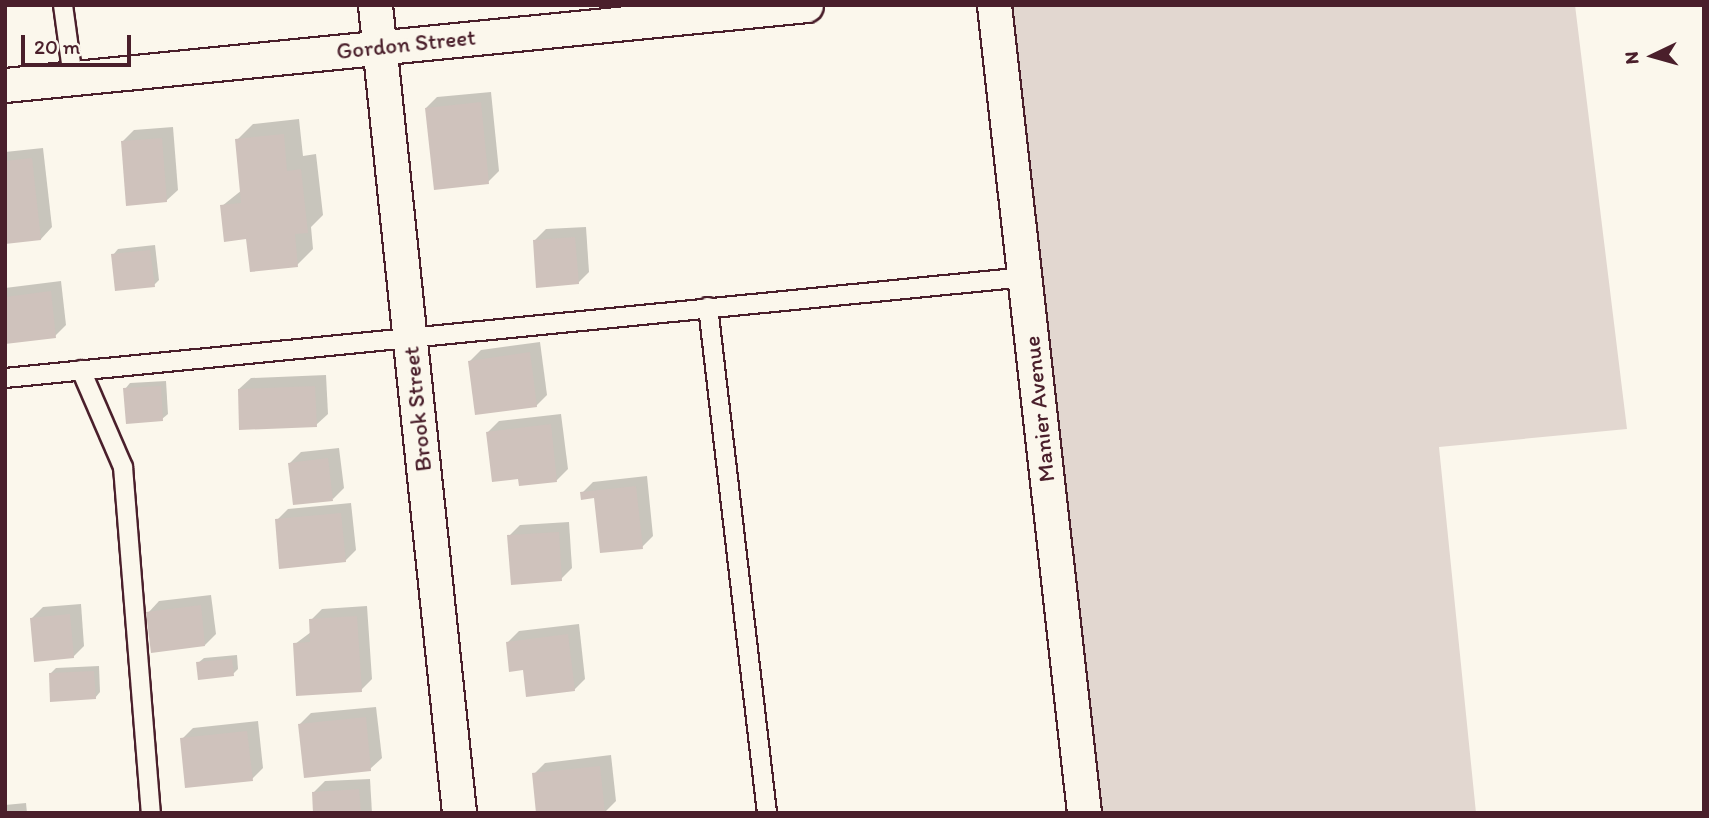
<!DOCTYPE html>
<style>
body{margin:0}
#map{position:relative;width:1709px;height:818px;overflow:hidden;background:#fbf7ec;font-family:Itim,sans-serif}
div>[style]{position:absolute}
.green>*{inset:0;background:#e2d7d0}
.shadow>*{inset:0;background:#0003}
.building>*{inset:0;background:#cfc2bc}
.roads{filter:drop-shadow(2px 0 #4a1f2b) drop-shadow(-2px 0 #4a1f2b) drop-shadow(0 2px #4a1f2b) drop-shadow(0 -2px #4a1f2b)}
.service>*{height:18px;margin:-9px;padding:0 9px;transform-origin:9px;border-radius:9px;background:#fbf7ec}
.minor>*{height:33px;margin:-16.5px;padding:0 16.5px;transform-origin:16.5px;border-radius:16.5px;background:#fbf7ec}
span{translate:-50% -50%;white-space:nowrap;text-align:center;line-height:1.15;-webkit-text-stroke:6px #fbf7ec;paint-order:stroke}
.street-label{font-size:23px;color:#4a1f2b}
.frame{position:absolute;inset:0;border:7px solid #4a1f2b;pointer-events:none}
.north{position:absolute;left:1618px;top:21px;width:70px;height:70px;-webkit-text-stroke:5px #fbf7ec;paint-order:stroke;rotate:265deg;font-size:19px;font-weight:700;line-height:28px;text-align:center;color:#4a1f2b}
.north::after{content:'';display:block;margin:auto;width:24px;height:32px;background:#4a1f2b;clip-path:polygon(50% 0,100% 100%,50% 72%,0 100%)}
.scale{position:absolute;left:21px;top:35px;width:110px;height:32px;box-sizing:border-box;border:4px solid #4a1f2b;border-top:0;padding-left:9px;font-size:21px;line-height:24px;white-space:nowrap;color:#4a1f2b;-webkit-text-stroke:5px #fbf7ec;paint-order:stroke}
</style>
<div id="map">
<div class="green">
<i style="clip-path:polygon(994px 5px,1575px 5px,1627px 429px,1439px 447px,1476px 813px,1084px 813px)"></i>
</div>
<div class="shadow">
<i style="clip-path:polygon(491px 92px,499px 171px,488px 182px,426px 108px,437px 97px)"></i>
<i style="clip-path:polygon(299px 119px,303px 156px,316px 154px,323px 215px,311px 227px,313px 249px,297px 265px,248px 237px,222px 206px,242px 190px,237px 140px,253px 124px)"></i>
<i style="clip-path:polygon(173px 127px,178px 190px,166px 201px,122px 142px,134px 130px)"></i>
<i style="clip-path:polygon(43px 148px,52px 227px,41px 239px,5px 242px,5px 152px)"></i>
<i style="clip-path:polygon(586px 227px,589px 272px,578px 283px,535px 240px,546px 229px)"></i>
<i style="clip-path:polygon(155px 245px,159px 280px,154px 285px,113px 255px,118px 249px)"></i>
<i style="clip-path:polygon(61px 281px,66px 325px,55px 336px,5px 342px,5px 288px)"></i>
<i style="clip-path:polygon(540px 342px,547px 395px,536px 406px,470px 361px,481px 350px)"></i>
<i style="clip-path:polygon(326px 375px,328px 414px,316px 425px,239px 389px,251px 378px)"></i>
<i style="clip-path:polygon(166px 381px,168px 414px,162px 419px,125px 389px,130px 383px)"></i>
<i style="clip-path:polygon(561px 414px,568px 469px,557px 480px,519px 477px,488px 432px,499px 421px)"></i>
<i style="clip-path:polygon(339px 448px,344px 488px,333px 499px,290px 463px,301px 452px)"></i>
<i style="clip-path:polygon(647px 476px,653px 536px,642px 547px,595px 496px,582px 493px,593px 482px)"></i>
<i style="clip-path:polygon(351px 503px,356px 550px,345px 561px,277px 520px,288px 509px)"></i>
<i style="clip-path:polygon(569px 522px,572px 568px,561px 579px,509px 536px,520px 525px)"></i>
<i style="clip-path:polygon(211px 595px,216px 634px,205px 645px,148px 613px,159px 601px)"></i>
<i style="clip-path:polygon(81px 604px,84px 646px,73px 657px,32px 618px,43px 607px)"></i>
<i style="clip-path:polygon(367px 606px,372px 679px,361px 690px,295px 644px,311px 632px,311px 620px,322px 609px)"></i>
<i style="clip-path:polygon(579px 624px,585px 679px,574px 690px,524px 669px,508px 642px,519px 631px)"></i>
<i style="clip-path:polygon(237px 655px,238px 669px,233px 674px,198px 663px,204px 658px)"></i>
<i style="clip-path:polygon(99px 666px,100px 692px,95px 698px,51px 673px,56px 668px)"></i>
<i style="clip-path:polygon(376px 707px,382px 758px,370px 769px,300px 724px,311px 713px)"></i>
<i style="clip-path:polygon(258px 721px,263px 768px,252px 779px,182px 739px,193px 728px)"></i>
<i style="clip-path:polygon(611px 755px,616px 801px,605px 812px,534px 774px,545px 763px)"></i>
<i style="clip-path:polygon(370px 779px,372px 813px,315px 813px,313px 793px,325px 781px)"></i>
<i style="clip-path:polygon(26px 803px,27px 813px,5px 813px,5px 805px)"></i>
</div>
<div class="building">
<i style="clip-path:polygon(481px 102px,489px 184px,434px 190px,425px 108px)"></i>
<i style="clip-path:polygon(284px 134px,287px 171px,301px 169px,308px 233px,295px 234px,298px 267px,250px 272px,246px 239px,224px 242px,220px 205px,241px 203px,235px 139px)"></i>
<i style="clip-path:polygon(162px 138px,167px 202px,126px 206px,121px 141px)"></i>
<i style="clip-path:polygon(32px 158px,41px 240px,5px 244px,5px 161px)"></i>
<i style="clip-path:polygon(575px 237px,579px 284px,536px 288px,533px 240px)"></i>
<i style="clip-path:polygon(150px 250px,155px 287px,115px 291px,111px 254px)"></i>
<i style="clip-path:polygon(51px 291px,56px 338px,5px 344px,5px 297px)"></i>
<i style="clip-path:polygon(530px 352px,537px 407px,475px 415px,468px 361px)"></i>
<i style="clip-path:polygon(161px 386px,163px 421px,126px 424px,123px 388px)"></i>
<i style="clip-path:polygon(315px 386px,317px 427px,239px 430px,238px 389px)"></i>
<i style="clip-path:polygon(551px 424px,557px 482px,519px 486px,518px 479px,492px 482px,486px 432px)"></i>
<i style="clip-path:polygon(328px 458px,333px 501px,293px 505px,288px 463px)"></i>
<i style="clip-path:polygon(636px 486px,643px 549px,600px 553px,594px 498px,581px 500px,580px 492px)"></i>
<i style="clip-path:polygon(341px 513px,346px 562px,279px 569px,275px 519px)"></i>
<i style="clip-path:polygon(559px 532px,562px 581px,511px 585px,507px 535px)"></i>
<i style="clip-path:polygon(201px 605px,205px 646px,151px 653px,146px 612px)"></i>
<i style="clip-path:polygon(70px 614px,74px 658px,34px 662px,30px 618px)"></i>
<i style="clip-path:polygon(357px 616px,362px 692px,296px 696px,293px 643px,310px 642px,309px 619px)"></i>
<i style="clip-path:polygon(568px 634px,575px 691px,526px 697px,523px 670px,509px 672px,506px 642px)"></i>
<i style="clip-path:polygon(232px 659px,234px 676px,198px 680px,196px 662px)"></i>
<i style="clip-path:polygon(94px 671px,96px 699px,50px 702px,49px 673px)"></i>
<i style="clip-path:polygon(366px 717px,371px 771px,304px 778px,298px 724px)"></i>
<i style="clip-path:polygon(247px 731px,253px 781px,185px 788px,180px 738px)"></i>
<i style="clip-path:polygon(600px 766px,605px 813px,536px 813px,532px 773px)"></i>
<i style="clip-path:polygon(359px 789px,361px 813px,313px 813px,312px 792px)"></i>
</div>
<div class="roads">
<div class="service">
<i style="left:63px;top:5px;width:74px;rotate:82.2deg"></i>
<i style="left:708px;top:307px;width:509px;rotate:83.35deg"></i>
<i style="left:81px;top:370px;width:106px;rotate:66.6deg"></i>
<i style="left:123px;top:467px;width:347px;rotate:85.4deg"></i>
<i style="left:5px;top:378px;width:1025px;rotate:-5.65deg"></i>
</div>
<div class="minor">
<i style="left:375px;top:5px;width:812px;rotate:84.06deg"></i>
<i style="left:994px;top:5px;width:813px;rotate:83.64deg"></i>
<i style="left:5px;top:85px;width:805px;rotate:-5.7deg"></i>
</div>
</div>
<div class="street-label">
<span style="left:406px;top:44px;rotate:-6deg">Gordon Street</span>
<span style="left:417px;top:409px;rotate:-96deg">Brook Street</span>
<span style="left:1039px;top:409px;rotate:-96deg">Manier Avenue</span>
</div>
<div class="frame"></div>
<div class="north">N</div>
<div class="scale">20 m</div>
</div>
